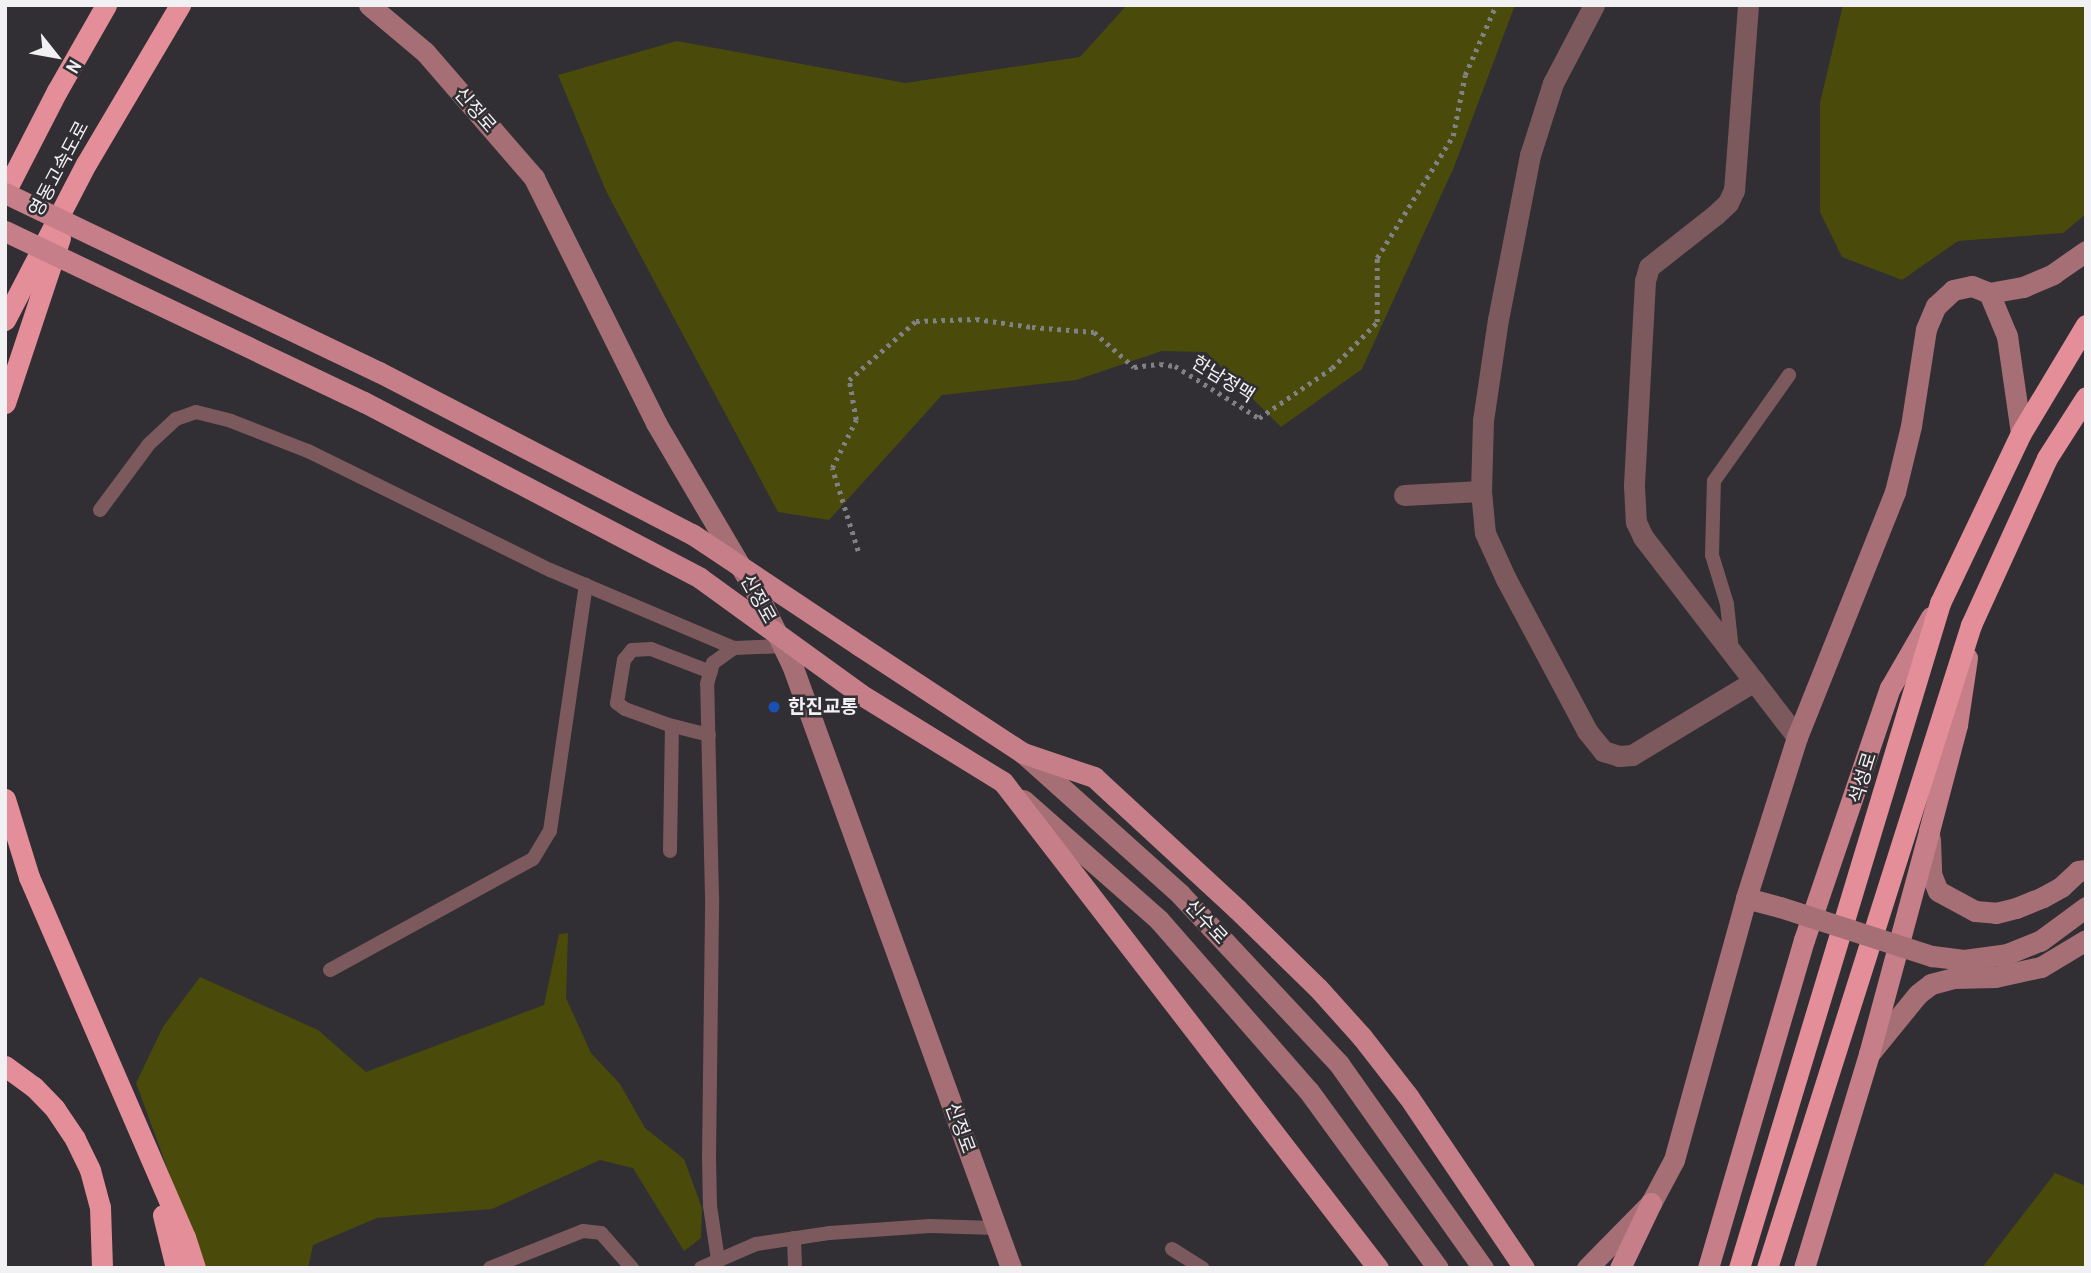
<!DOCTYPE html>
<meta charset="utf-8">
<style>
body{margin:0}
#map{position:relative;width:2091px;height:1273px;overflow:hidden;background:#312f33;font-family:"Archivo Narrow","Noto Sans KR",sans-serif}
div>[style]{position:absolute}
.green>*{inset:0;background:#4a4b0a}
.path>*{height:4.5px;margin-top:-2.25px;transform-origin:0;background:repeating-linear-gradient(90deg,#818083 0 3.5px,transparent 0 8.5px)}
.lane>*{height:14px;margin:-7px;padding:0 7px;transform-origin:7px;border-radius:7px;background:#7c595c}
.street>*{height:21px;margin:-10.5px;padding:0 10.5px;transform-origin:10.5px;border-radius:10.5px;background:#7c595c}
.secondary>*{height:21px;margin:-10.5px;padding:0 10.5px;transform-origin:10.5px;border-radius:10.5px;background:#a66f75}
.primary>*{height:21px;margin:-10.5px;padding:0 10.5px;transform-origin:10.5px;border-radius:10.5px;background:#c67f88}
.highway>*{height:21px;margin:-10.5px;padding:0 10.5px;transform-origin:10.5px;border-radius:10.5px;background:#e38e98}
.secondary-bridge>*{height:21px;margin:-10.5px;padding:0 10.5px;transform-origin:10.5px;border-radius:10.5px;background:#a66f75}
.primary-bridge>*{height:21px;margin:-10.5px;padding:0 10.5px;transform-origin:10.5px;border-radius:10.5px;background:#c67f88}
.dots>*{width:19px;height:19px;translate:-50% -50%;box-sizing:border-box;border:4px solid #312f33;border-radius:50%}
span{translate:-50% -50%;white-space:nowrap;text-align:center;line-height:1.15;-webkit-text-stroke:5px #312f33;paint-order:stroke}
.street-label{font-size:19px;color:#f1f0f3}
.poi-label{font-size:19px;color:#f1f0f3;font-weight:700}
.left{translate:0 -50%;text-align:left}
.frame{position:absolute;inset:0;border:7px solid #f1f0f3;pointer-events:none}
.north{position:absolute;left:21px;top:21px;width:70px;height:70px;-webkit-text-stroke:5px #312f33;paint-order:stroke;rotate:121deg;font-size:19px;font-weight:700;line-height:28px;text-align:center;color:#f1f0f3}
.north::after{content:'';display:block;margin:auto;width:24px;height:32px;background:#f1f0f3;clip-path:polygon(50% 0,100% 100%,50% 72%,0 100%)}
</style>
<div id="map">
<div class="green">
<i style="clip-path:polygon(1127px 5px,1515px 5px,1454px 167px,1362px 369px,1281px 427px,1206px 352px,1162px 351px,1076px 380px,942px 395px,829px 520px,778px 512px,606px 191px,558px 75px,677px 41px,905px 83px,1080px 57px)"></i>
<i style="clip-path:polygon(1843px 5px,2086px 5px,2086px 214px,2063px 233px,1958px 241px,1902px 280px,1842px 257px,1820px 212px,1820px 103px)"></i>
<i style="clip-path:polygon(568px 933px,566px 998px,591px 1053px,620px 1084px,645px 1128px,684px 1159px,702px 1208px,701px 1238px,684px 1251px,633px 1168px,600px 1160px,492px 1209px,377px 1218px,313px 1245px,308px 1268px,204px 1268px,136px 1083px,163px 1027px,200px 977px,318px 1030px,366px 1072px,544px 1005px,559px 934px)"></i>
<i style="clip-path:polygon(2055px 1173px,2086px 1186px,2086px 1268px,1982px 1268px)"></i>
</div>
<div class="path">
<i style="left:858px;top:551px;width:87px;rotate:-107.4deg"></i>
<i style="left:832px;top:468px;width:54px;rotate:-63.4deg"></i>
<i style="left:856px;top:420px;width:41px;rotate:-99.9deg"></i>
<i style="left:849px;top:380px;width:89px;rotate:-41.4deg"></i>
<i style="left:916px;top:321px;width:60px;rotate:-1.9deg"></i>
<i style="left:976px;top:319px;width:57px;rotate:8.1deg"></i>
<i style="left:1032px;top:327px;width:62px;rotate:4.6deg"></i>
<i style="left:1094px;top:332px;width:53px;rotate:41.2deg"></i>
<i style="left:1134px;top:367px;width:26px;rotate:-7deg"></i>
<i style="left:1160px;top:364px;width:15px;rotate:8deg"></i>
<i style="left:1175px;top:366px;width:99px;rotate:31.8deg"></i>
<i style="left:1259px;top:418px;width:88px;rotate:-34.4deg"></i>
<i style="left:1332px;top:368px;width:64px;rotate:-45.6deg"></i>
<i style="left:1377px;top:322px;width:64px;rotate:-90deg"></i>
<i style="left:1377px;top:258px;width:144px;rotate:-58.1deg"></i>
<i style="left:1453px;top:136px;width:62px;rotate:-78.9deg"></i>
<i style="left:1465px;top:75px;width:77px;rotate:-66.1deg"></i>
</div>
<div class="lane">
<i style="left:100px;top:510px;width:82px;rotate:-53.4deg"></i>
<i style="left:149px;top:444px;width:37px;rotate:-43deg"></i>
<i style="left:176px;top:419px;width:21px;rotate:-19deg"></i>
<i style="left:196px;top:412px;width:36px;rotate:14deg"></i>
<i style="left:231px;top:421px;width:83px;rotate:21.3deg"></i>
<i style="left:308px;top:451px;width:270px;rotate:26.2deg"></i>
<i style="left:550px;top:570px;width:200px;rotate:23deg"></i>
<i style="left:734px;top:648px;width:49px;rotate:-2.3deg"></i>
<i style="left:1732px;top:651px;width:47px;rotate:-96.1deg"></i>
<i style="left:1727px;top:604px;width:51px;rotate:-107deg"></i>
<i style="left:1712px;top:555px;width:74px;rotate:-88.5deg"></i>
<i style="left:1714px;top:481px;width:130px;rotate:-54.7deg"></i>
<i style="left:709px;top:735px;width:38px;rotate:-166deg"></i>
<i style="left:672px;top:726px;width:50px;rotate:-160.1deg"></i>
<i style="left:625px;top:709px;width:10px;rotate:-143deg"></i>
<i style="left:617px;top:703px;width:44px;rotate:-80.8deg"></i>
<i style="left:624px;top:660px;width:13px;rotate:-51deg"></i>
<i style="left:632px;top:650px;width:19px;rotate:-3deg"></i>
<i style="left:651px;top:649px;width:64px;rotate:21deg"></i>
<i style="left:670px;top:851px;width:125px;rotate:-89.1deg"></i>
<i style="left:330px;top:970px;width:231px;rotate:-28.7deg"></i>
<i style="left:533px;top:859px;width:33px;rotate:-59deg"></i>
<i style="left:550px;top:831px;width:249px;rotate:-81.7deg"></i>
<i style="left:794px;top:1238px;width:30px;rotate:88deg"></i>
<i style="left:1172px;top:1249px;width:36px;rotate:32deg"></i>
<i style="left:718px;top:1260px;width:55px;rotate:-98.4deg"></i>
<i style="left:710px;top:1206px;width:48px;rotate:-91.2deg"></i>
<i style="left:709px;top:1158px;width:261px;rotate:-89.3deg"></i>
<i style="left:712px;top:897px;width:213px;rotate:-91.3deg"></i>
<i style="left:707px;top:684px;width:22px;rotate:-74deg"></i>
<i style="left:713px;top:663px;width:26px;rotate:-36deg"></i>
<i style="left:490px;top:1268px;width:100px;rotate:-21.7deg"></i>
<i style="left:583px;top:1231px;width:18px;rotate:6deg"></i>
<i style="left:601px;top:1233px;width:47px;rotate:48.5deg"></i>
<i style="left:701px;top:1268px;width:60px;rotate:-23.6deg"></i>
<i style="left:756px;top:1244px;width:75px;rotate:-8.5deg"></i>
<i style="left:830px;top:1233px;width:100px;rotate:-4deg"></i>
<i style="left:930px;top:1226px;width:66px;rotate:1.7deg"></i>
</div>
<div class="street">
<i style="left:1594px;top:5px;width:88px;rotate:117.7deg"></i>
<i style="left:1553px;top:83px;width:76px;rotate:107.7deg"></i>
<i style="left:1530px;top:155px;width:167px;rotate:101deg"></i>
<i style="left:1498px;top:319px;width:102px;rotate:98.4deg"></i>
<i style="left:1483px;top:420px;width:71px;rotate:91.6deg"></i>
<i style="left:1481px;top:491px;width:42px;rotate:84.6deg"></i>
<i style="left:1485px;top:533px;width:51px;rotate:65.5deg"></i>
<i style="left:1506px;top:579px;width:172px;rotate:61.9deg"></i>
<i style="left:1587px;top:731px;width:26px;rotate:51deg"></i>
<i style="left:1603px;top:751px;width:17px;rotate:17deg"></i>
<i style="left:1619px;top:756px;width:13px;rotate:-4deg"></i>
<i style="left:1632px;top:755px;width:143px;rotate:-31.2deg"></i>
<i style="left:1748px;top:5px;width:186px;rotate:94.3deg"></i>
<i style="left:1734px;top:190px;width:14px;rotate:115deg"></i>
<i style="left:1728px;top:203px;width:18px;rotate:137deg"></i>
<i style="left:1715px;top:215px;width:84px;rotate:141.8deg"></i>
<i style="left:1649px;top:267px;width:15px;rotate:106deg"></i>
<i style="left:1645px;top:281px;width:205px;rotate:93.1deg"></i>
<i style="left:1634px;top:486px;width:36px;rotate:87deg"></i>
<i style="left:1636px;top:522px;width:17px;rotate:65deg"></i>
<i style="left:1643px;top:537px;width:252px;rotate:52.4deg"></i>
<i style="left:1404px;top:495px;width:77px;rotate:-3deg"></i>
</div>
<div class="secondary">
<i style="left:369px;top:5px;width:73px;rotate:40deg"></i>
<i style="left:425px;top:52px;width:167px;rotate:49.1deg"></i>
<i style="left:534px;top:178px;width:274px;rotate:63.5deg"></i>
<i style="left:656px;top:423px;width:209px;rotate:59.5deg"></i>
<i style="left:762px;top:603px;width:69px;rotate:64.2deg"></i>
<i style="left:792px;top:665px;width:642px;rotate:70.04deg"></i>
<i style="left:1989px;top:293px;width:47px;rotate:67.3deg"></i>
<i style="left:2007px;top:336px;width:98px;rotate:81.8deg"></i>
<i style="left:1023px;top:753px;width:211px;rotate:41.9deg"></i>
<i style="left:1180px;top:894px;width:233px;rotate:46.9deg"></i>
<i style="left:1339px;top:1064px;width:250px;rotate:54.8deg"></i>
<i style="left:1023px;top:800px;width:181px;rotate:41.4deg"></i>
<i style="left:1159px;top:920px;width:226px;rotate:48.8deg"></i>
<i style="left:1308px;top:1090px;width:220px;rotate:53.9deg"></i>
<i style="left:1930px;top:839px;width:35px;rotate:88deg"></i>
<i style="left:1931px;top:874px;width:18px;rotate:68deg"></i>
<i style="left:1938px;top:891px;width:42px;rotate:28.4deg"></i>
<i style="left:1975px;top:911px;width:21px;rotate:5deg"></i>
<i style="left:1996px;top:913px;width:21px;rotate:-14deg"></i>
<i style="left:2016px;top:908px;width:29px;rotate:-22deg"></i>
<i style="left:2043px;top:897px;width:21px;rotate:-29deg"></i>
<i style="left:2061px;top:887px;width:23px;rotate:-43deg"></i>
<i style="left:2078px;top:871px;width:8px;rotate:-7deg"></i>
<i style="left:1746px;top:898px;width:35px;rotate:15deg"></i>
<i style="left:1932px;top:956px;width:32px;rotate:7deg"></i>
<i style="left:1964px;top:960px;width:43px;rotate:-7.9deg"></i>
<i style="left:2007px;top:954px;width:35px;rotate:-22deg"></i>
<i style="left:2040px;top:941px;width:57px;rotate:-36.5deg"></i>
<i style="left:1869px;top:1054px;width:77px;rotate:-50.8deg"></i>
<i style="left:1918px;top:994px;width:16px;rotate:-38deg"></i>
<i style="left:1931px;top:984px;width:23px;rotate:-15deg"></i>
<i style="left:1953px;top:978px;width:42px;rotate:-1.4deg"></i>
<i style="left:1995px;top:977px;width:47px;rotate:-12.3deg"></i>
<i style="left:2041px;top:967px;width:52px;rotate:-31deg"></i>
<i style="left:1587px;top:1268px;width:91px;rotate:-45.4deg"></i>
<i style="left:1651px;top:1203px;width:49px;rotate:-61.9deg"></i>
<i style="left:1674px;top:1160px;width:272px;rotate:-74.6deg"></i>
<i style="left:1746px;top:898px;width:169px;rotate:-72.4deg"></i>
<i style="left:1797px;top:737px;width:264px;rotate:-68.2deg"></i>
<i style="left:1895px;top:492px;width:68px;rotate:-76.4deg"></i>
<i style="left:1911px;top:426px;width:98px;rotate:-81.2deg"></i>
<i style="left:1926px;top:329px;width:25px;rotate:-67deg"></i>
<i style="left:1936px;top:306px;width:23px;rotate:-43deg"></i>
<i style="left:1953px;top:290px;width:19px;rotate:-12deg"></i>
<i style="left:1972px;top:286px;width:18px;rotate:22deg"></i>
<i style="left:1989px;top:293px;width:35px;rotate:-10deg"></i>
<i style="left:2023px;top:287px;width:33px;rotate:-23deg"></i>
<i style="left:2053px;top:274px;width:40px;rotate:-34.9deg"></i>
</div>
<div class="primary">
<i style="left:860px;top:646px;width:195px;rotate:33.3deg"></i>
<i style="left:1023px;top:753px;width:75px;rotate:18.7deg"></i>
<i style="left:1094px;top:777px;width:195px;rotate:42.7deg"></i>
<i style="left:1237px;top:909px;width:113px;rotate:44.3deg"></i>
<i style="left:1318px;top:988px;width:66px;rotate:48.1deg"></i>
<i style="left:1362px;top:1037px;width:75px;rotate:52.1deg"></i>
<i style="left:1408px;top:1096px;width:207px;rotate:56deg"></i>
<i style="left:860px;top:694px;width:168px;rotate:31.6deg"></i>
<i style="left:1003px;top:782px;width:614px;rotate:52.35deg"></i>
<i style="left:1620px;top:1268px;width:72px;rotate:-64.5deg"></i>
<i style="left:1708px;top:1268px;width:342px;rotate:-73.7deg"></i>
<i style="left:1804px;top:940px;width:266px;rotate:-71.2deg"></i>
<i style="left:1890px;top:688px;width:82px;rotate:-60deg"></i>
<i style="left:1804px;top:1268px;width:224px;rotate:-73.1deg"></i>
<i style="left:1869px;top:1054px;width:231px;rotate:-74.9deg"></i>
<i style="left:1929px;top:831px;width:110px;rotate:-75.2deg"></i>
<i style="left:1957px;top:725px;width:68px;rotate:-81.5deg"></i>
</div>
<div class="highway">
<i style="left:5px;top:192px;width:114px;rotate:-62.8deg"></i>
<i style="left:57px;top:91px;width:99px;rotate:-60.3deg"></i>
<i style="left:5px;top:320px;width:176px;rotate:-62.6deg"></i>
<i style="left:86px;top:164px;width:185px;rotate:-59.4deg"></i>
<i style="left:5px;top:403px;width:174px;rotate:-71.6deg"></i>
<i style="left:5px;top:799px;width:82px;rotate:72.9deg"></i>
<i style="left:29px;top:877px;width:392px;rotate:66.6deg"></i>
<i style="left:185px;top:1237px;width:33px;rotate:72deg"></i>
<i style="left:5px;top:1066px;width:36px;rotate:36deg"></i>
<i style="left:34px;top:1087px;width:30px;rotate:46deg"></i>
<i style="left:55px;top:1109px;width:36px;rotate:56deg"></i>
<i style="left:75px;top:1139px;width:34px;rotate:64deg"></i>
<i style="left:90px;top:1170px;width:38px;rotate:75deg"></i>
<i style="left:100px;top:1207px;width:61px;rotate:88.1deg"></i>
<i style="left:163px;top:1215px;width:55px;rotate:76.2deg"></i>
<i style="left:1739px;top:1268px;width:695px;rotate:-73.18deg"></i>
<i style="left:1940px;top:603px;width:188px;rotate:-64.5deg"></i>
<i style="left:2021px;top:433px;width:126px;rotate:-59deg"></i>
<i style="left:1767px;top:1268px;width:675px;rotate:-72.4deg"></i>
<i style="left:1971px;top:625px;width:183px;rotate:-65.5deg"></i>
<i style="left:2047px;top:458px;width:72px;rotate:-57.4deg"></i>
</div>
<div class="secondary-bridge">
<i style="left:1780px;top:907px;width:160px;rotate:17.9deg"></i>
</div>
<div class="primary-bridge">
<i style="left:5px;top:193px;width:415px;rotate:25.6deg"></i>
<i style="left:379px;top:372px;width:352px;rotate:27.4deg"></i>
<i style="left:692px;top:534px;width:202px;rotate:33.7deg"></i>
<i style="left:5px;top:231px;width:398px;rotate:25.5deg"></i>
<i style="left:364px;top:402px;width:379px;rotate:27.6deg"></i>
<i style="left:700px;top:578px;width:198px;rotate:35.9deg"></i>
</div>
<div class="dots">
<i style="left:774px;top:707px;background:#1a4fb4"></i>
</div>
<div class="street-label">
<span style="left:475px;top:110px;rotate:49deg">신정로</span>
<span style="left:59px;top:169px;rotate:-62deg">영동고속도로</span>
<span style="left:1223px;top:379px;rotate:32deg">한남정맥</span>
<span style="left:758px;top:599px;rotate:61deg">신정로</span>
<span style="left:1863px;top:778px;rotate:-73deg">석성로</span>
<span style="left:1206px;top:922px;rotate:47deg">신수로</span>
<span style="left:960px;top:1128px;rotate:70deg">신정로</span>
</div>
<div class="poi-label">
<span class="left" style="left:788px;top:707px">한진교통</span>
</div>
<div class="frame"></div>
<div class="north">N</div>
</div>
